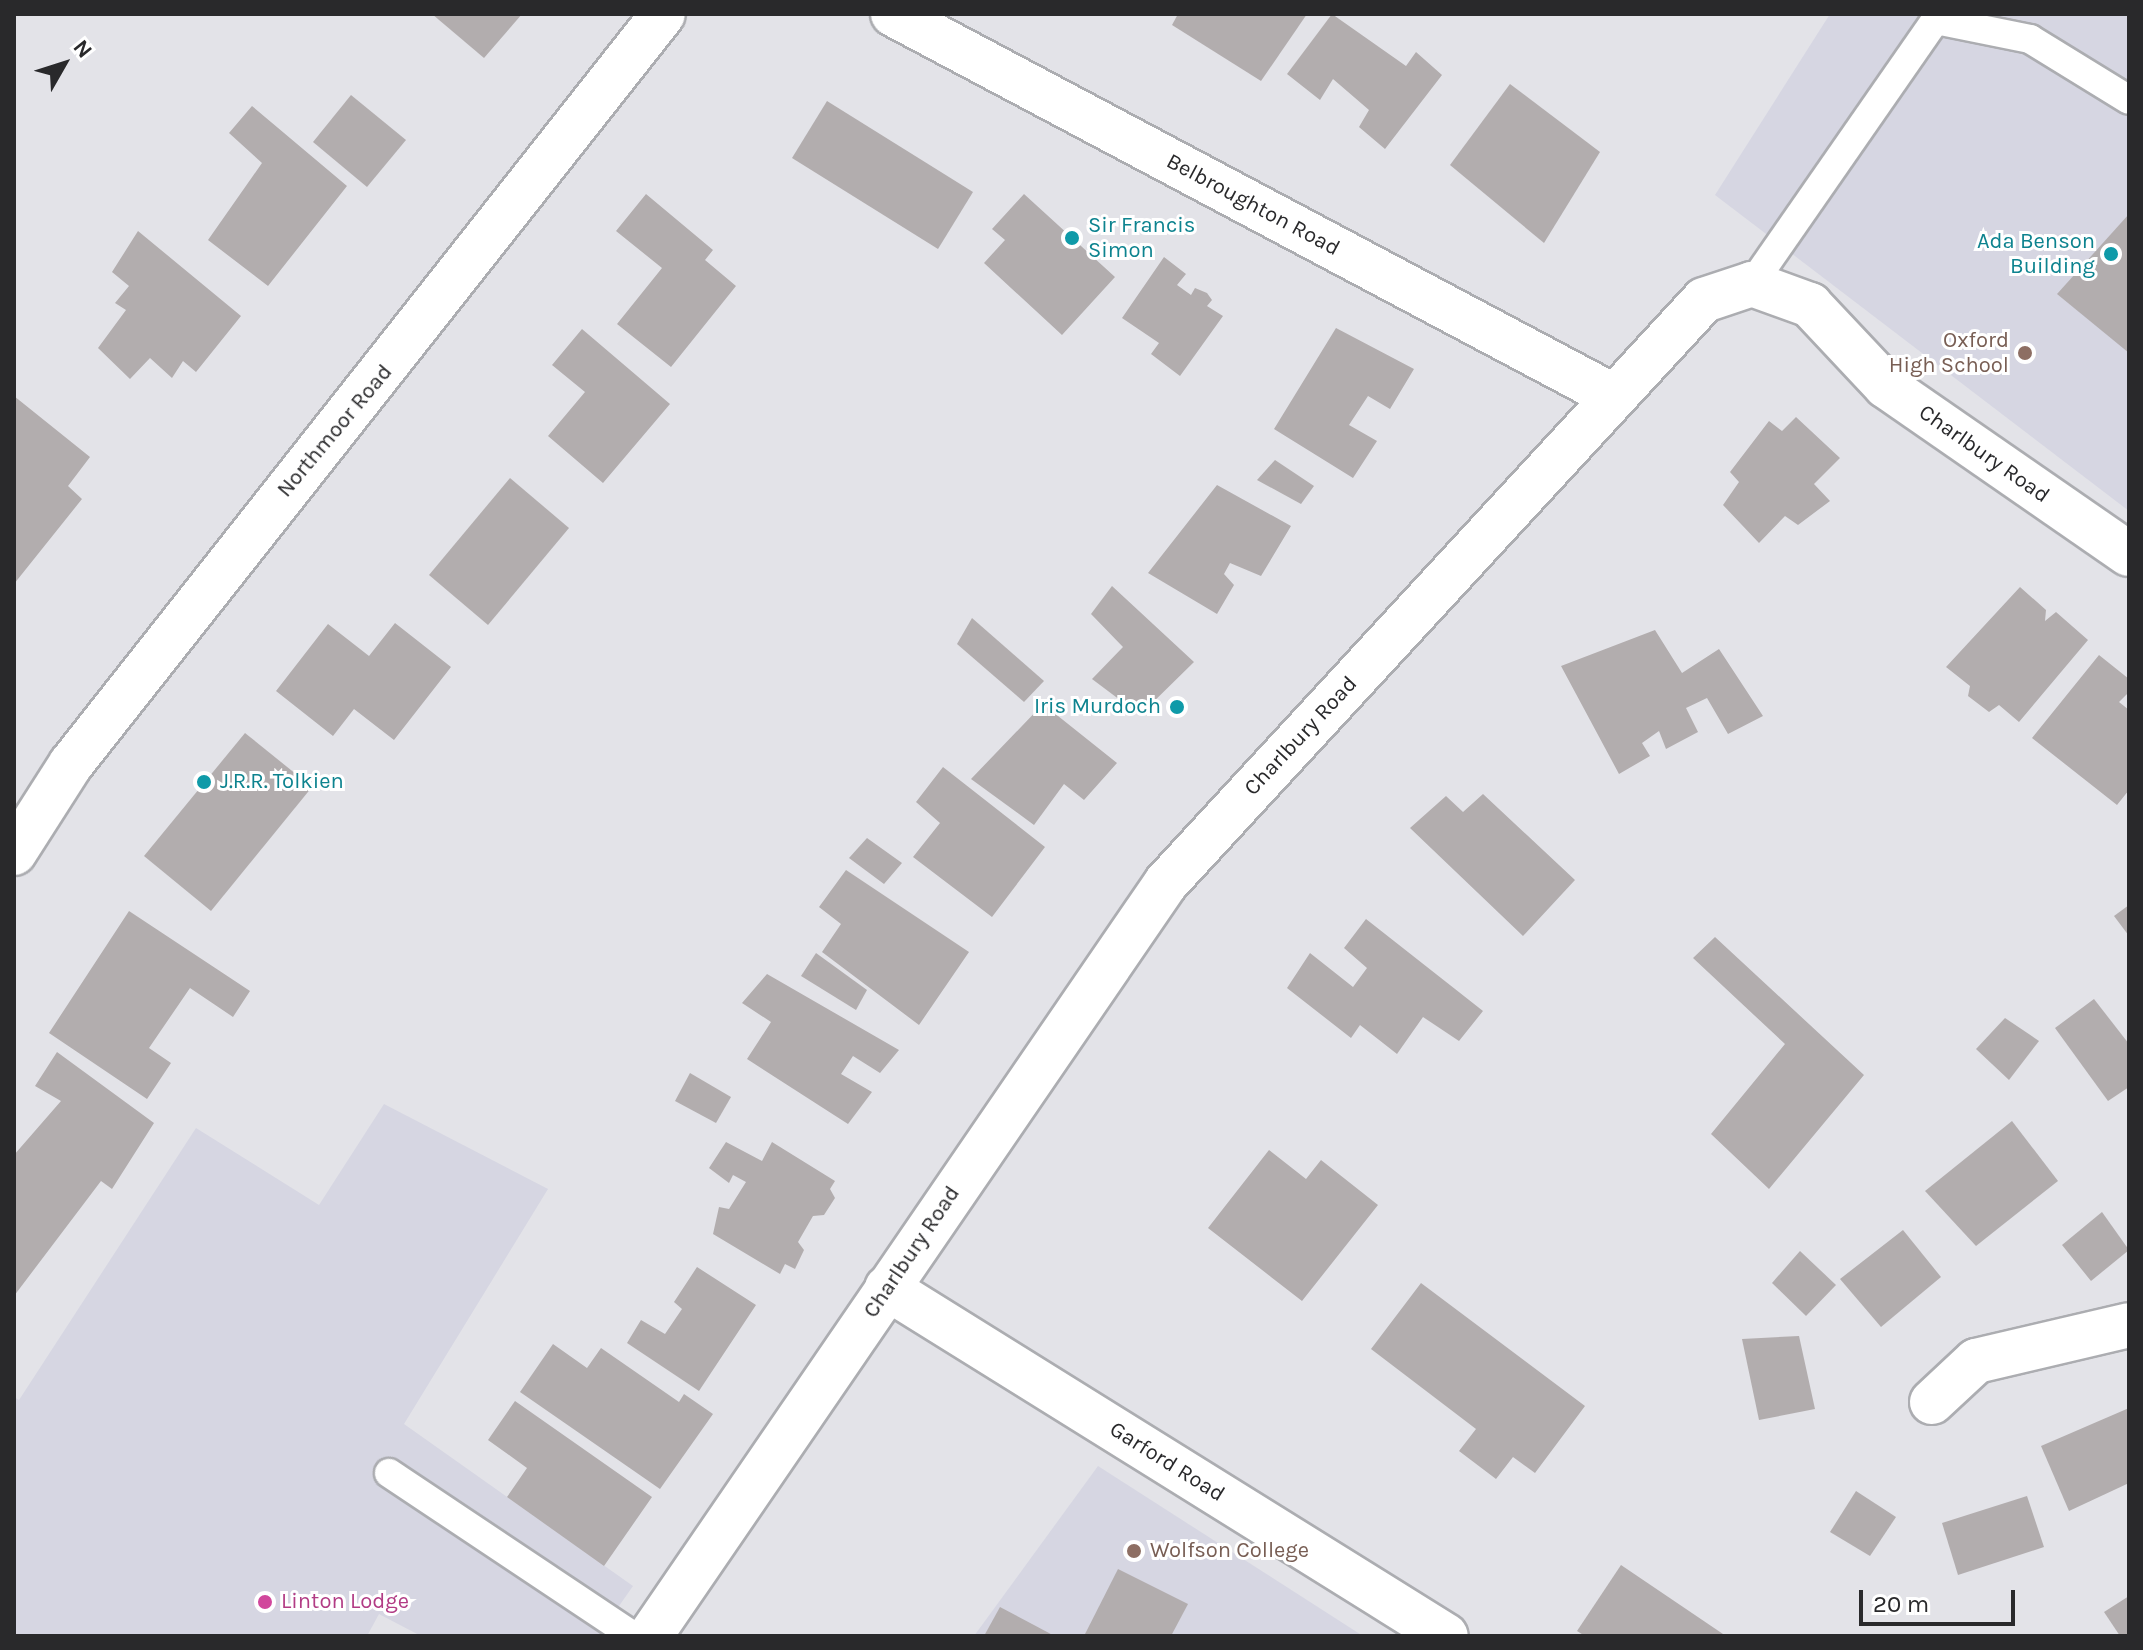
<!DOCTYPE html>
<style>
body{margin:0}
#map{position:relative;width:2143px;height:1650px;overflow:hidden;background:#e3e3e8;font-family:Karla,sans-serif}
div>[style]{position:absolute}
.built>*{inset:0;background:#d6d6e2}
.building>*{inset:0;background:#b2adae}
.roads{filter:drop-shadow(2px 0 #acadb1) drop-shadow(-2px 0 #acadb1) drop-shadow(0 2px #acadb1) drop-shadow(0 -2px #acadb1)}
.lane>*{height:28px;margin:-14px;padding:0 14px;transform-origin:14px;border-radius:14px;background:#fff}
.street>*{height:44px;margin:-22px;padding:0 22px;transform-origin:22px;border-radius:22px;background:#fff}
.dots>*{width:22px;height:22px;translate:-50% -50%;box-sizing:border-box;border:4px solid #fff;border-radius:50%}
span{translate:-50% -50%;white-space:nowrap;text-align:center;line-height:1.15;-webkit-text-stroke:6px #fff;paint-order:stroke}
.street-label{font-size:22px;color:#29292b}
.culture-label{font-size:22px;color:#0d838f}
.left{translate:0 -50%;text-align:left}
.right{translate:-100% -50%;text-align:right}
.education-label{font-size:22px;color:#785e54}
.hotel-label{font-size:22px;color:#b23c85}
.frame{position:absolute;inset:0;border:16px solid #29292b;pointer-events:none}
.north{position:absolute;left:24px;top:24px;width:80px;height:80px;-webkit-text-stroke:6px #fff;paint-order:stroke;rotate:51deg;font-size:22px;font-weight:700;line-height:32px;text-align:center;color:#29292b}
.north::after{content:'';display:block;margin:auto;width:28px;height:36px;background:#29292b;clip-path:polygon(50% 0,100% 100%,50% 72%,0 100%)}
.scale{position:absolute;left:1859px;top:1590px;width:156px;height:36px;box-sizing:border-box;border:4px solid #29292b;border-top:0;padding-left:10px;font-size:24px;line-height:28px;white-space:nowrap;color:#29292b;-webkit-text-stroke:6px #fff;paint-order:stroke}
</style>
<div id="map">
<div class="built">
<i style="clip-path:polygon(1830px 14px,2129px 14px,2129px 511px,1715px 195px)"></i>
<i style="clip-path:polygon(384px 1104px,548px 1189px,404px 1424px,633px 1586px,598px 1636px,421px 1636px,379px 1614px,367px 1636px,14px 1636px,14px 1397px,19px 1400px,196px 1128px,319px 1205px)"></i>
<i style="clip-path:polygon(1098px 1466px,1363px 1636px,974px 1636px)"></i>
</div>
<div class="building">
<i style="clip-path:polygon(432px 14px,522px 14px,484px 58px)"></i>
<i style="clip-path:polygon(1178px 14px,1307px 14px,1261px 81px,1172px 25px)"></i>
<i style="clip-path:polygon(1332px 14px,1406px 66px,1416px 52px,1442px 75px,1385px 149px,1359px 127px,1369px 110px,1333px 79px,1320px 100px,1287px 74px)"></i>
<i style="clip-path:polygon(1510px 84px,1600px 152px,1544px 243px,1450px 165px)"></i>
<i style="clip-path:polygon(351px 95px,406px 140px,367px 187px,313px 142px)"></i>
<i style="clip-path:polygon(827px 101px,973px 192px,938px 249px,792px 158px)"></i>
<i style="clip-path:polygon(252px 106px,347px 186px,268px 286px,208px 240px,262px 163px,229px 133px)"></i>
<i style="clip-path:polygon(646px 194px,713px 250px,705px 260px,736px 286px,671px 367px,617px 324px,662px 268px,616px 231px)"></i>
<i style="clip-path:polygon(1024px 194px,1115px 277px,1062px 335px,984px 263px,1005px 240px,992px 229px)"></i>
<i style="clip-path:polygon(2129px 214px,2129px 353px,2057px 294px)"></i>
<i style="clip-path:polygon(138px 231px,241px 316px,196px 372px,183px 361px,172px 378px,150px 358px,130px 379px,98px 348px,126px 310px,115px 303px,129px 286px,112px 272px)"></i>
<i style="clip-path:polygon(1164px 257px,1186px 274px,1177px 285px,1191px 295px,1195px 288px,1207px 293px,1212px 300px,1207px 306px,1223px 316px,1180px 376px,1151px 354px,1159px 343px,1122px 318px)"></i>
<i style="clip-path:polygon(1336px 328px,1414px 369px,1390px 409px,1368px 396px,1349px 425px,1377px 441px,1353px 478px,1274px 429px)"></i>
<i style="clip-path:polygon(582px 329px,670px 404px,603px 483px,548px 436px,585px 392px,552px 365px)"></i>
<i style="clip-path:polygon(14px 396px,90px 457px,68px 486px,82px 499px,14px 584px)"></i>
<i style="clip-path:polygon(1796px 417px,1840px 458px,1814px 484px,1830px 501px,1798px 525px,1785px 516px,1759px 543px,1723px 505px,1739px 482px,1730px 472px,1769px 421px,1782px 431px)"></i>
<i style="clip-path:polygon(1275px 460px,1314px 486px,1301px 504px,1257px 480px)"></i>
<i style="clip-path:polygon(510px 478px,569px 528px,488px 625px,429px 575px)"></i>
<i style="clip-path:polygon(1217px 485px,1291px 526px,1261px 576px,1230px 563px,1224px 574px,1234px 585px,1217px 614px,1148px 573px)"></i>
<i style="clip-path:polygon(1112px 586px,1194px 662px,1140px 715px,1092px 679px,1123px 647px,1091px 614px)"></i>
<i style="clip-path:polygon(2020px 587px,2046px 610px,2045px 621px,2056px 612px,2088px 640px,2019px 722px,1999px 705px,1989px 712px,1968px 696px,1970px 686px,1946px 667px)"></i>
<i style="clip-path:polygon(972px 618px,1044px 681px,1024px 702px,957px 644px)"></i>
<i style="clip-path:polygon(395px 623px,451px 667px,394px 740px,354px 709px,333px 736px,276px 691px,328px 624px,369px 656px)"></i>
<i style="clip-path:polygon(1655px 630px,1682px 673px,1719px 649px,1763px 716px,1728px 734px,1707px 698px,1686px 708px,1698px 732px,1666px 749px,1659px 731px,1642px 743px,1650px 756px,1619px 774px,1561px 666px)"></i>
<i style="clip-path:polygon(2099px 655px,2129px 679px,2129px 692px,2119px 702px,2129px 710px,2129px 790px,2117px 805px,2032px 738px)"></i>
<i style="clip-path:polygon(1043px 704px,1117px 763px,1084px 800px,1064px 784px,1034px 825px,971px 779px)"></i>
<i style="clip-path:polygon(245px 733px,312px 787px,211px 911px,144px 856px)"></i>
<i style="clip-path:polygon(943px 767px,1045px 847px,992px 917px,913px 857px,940px 823px,916px 802px)"></i>
<i style="clip-path:polygon(1483px 794px,1575px 880px,1523px 936px,1410px 828px,1446px 796px,1463px 812px)"></i>
<i style="clip-path:polygon(867px 838px,902px 863px,884px 884px,849px 858px)"></i>
<i style="clip-path:polygon(846px 870px,969px 952px,919px 1025px,822px 952px,841px 924px,819px 907px)"></i>
<i style="clip-path:polygon(2129px 905px,2129px 936px,2114px 916px)"></i>
<i style="clip-path:polygon(129px 911px,250px 991px,233px 1017px,190px 988px,149px 1048px,171px 1063px,147px 1099px,49px 1033px)"></i>
<i style="clip-path:polygon(1366px 919px,1483px 1011px,1459px 1041px,1423px 1017px,1397px 1054px,1360px 1025px,1351px 1038px,1287px 988px,1310px 953px,1353px 987px,1367px 968px,1344px 948px)"></i>
<i style="clip-path:polygon(1715px 937px,1864px 1075px,1769px 1189px,1711px 1134px,1785px 1044px,1693px 958px)"></i>
<i style="clip-path:polygon(816px 953px,867px 990px,856px 1010px,801px 976px)"></i>
<i style="clip-path:polygon(767px 974px,899px 1050px,880px 1073px,853px 1056px,841px 1074px,872px 1092px,848px 1124px,747px 1059px,771px 1022px,742px 1003px)"></i>
<i style="clip-path:polygon(2094px 999px,2129px 1044px,2129px 1087px,2108px 1101px,2055px 1028px)"></i>
<i style="clip-path:polygon(2005px 1018px,2039px 1041px,2009px 1080px,1976px 1049px)"></i>
<i style="clip-path:polygon(57px 1052px,154px 1123px,112px 1189px,101px 1181px,14px 1296px,14px 1155px,61px 1101px,35px 1086px)"></i>
<i style="clip-path:polygon(690px 1073px,731px 1097px,716px 1123px,675px 1101px)"></i>
<i style="clip-path:polygon(2012px 1121px,2058px 1181px,1976px 1246px,1925px 1191px)"></i>
<i style="clip-path:polygon(726px 1142px,762px 1161px,772px 1142px,835px 1181px,830px 1189px,835px 1198px,824px 1215px,813px 1216px,798px 1242px,804px 1250px,795px 1269px,785px 1264px,780px 1274px,713px 1234px,719px 1207px,729px 1209px,746px 1182px,733px 1175px,729px 1183px,709px 1168px)"></i>
<i style="clip-path:polygon(1269px 1150px,1306px 1179px,1321px 1160px,1378px 1205px,1302px 1301px,1208px 1228px)"></i>
<i style="clip-path:polygon(2102px 1212px,2129px 1250px,2091px 1281px,2062px 1245px)"></i>
<i style="clip-path:polygon(1903px 1230px,1941px 1277px,1881px 1327px,1840px 1279px)"></i>
<i style="clip-path:polygon(1800px 1251px,1836px 1285px,1806px 1316px,1772px 1283px)"></i>
<i style="clip-path:polygon(697px 1267px,756px 1305px,699px 1391px,627px 1343px,641px 1320px,665px 1334px,682px 1309px,674px 1302px)"></i>
<i style="clip-path:polygon(1421px 1283px,1585px 1406px,1535px 1473px,1513px 1457px,1496px 1479px,1459px 1451px,1476px 1429px,1371px 1349px)"></i>
<i style="clip-path:polygon(1799px 1336px,1815px 1409px,1759px 1420px,1742px 1339px)"></i>
<i style="clip-path:polygon(553px 1344px,587px 1368px,601px 1348px,679px 1402px,684px 1394px,713px 1414px,660px 1489px,520px 1392px)"></i>
<i style="clip-path:polygon(515px 1401px,652px 1497px,604px 1566px,507px 1497px,527px 1468px,488px 1440px)"></i>
<i style="clip-path:polygon(2129px 1408px,2129px 1483px,2069px 1511px,2041px 1446px)"></i>
<i style="clip-path:polygon(1856px 1491px,1896px 1517px,1870px 1556px,1830px 1532px)"></i>
<i style="clip-path:polygon(2027px 1496px,2044px 1547px,1958px 1575px,1942px 1523px)"></i>
<i style="clip-path:polygon(1621px 1565px,1723px 1634px,1722px 1636px,1585px 1636px,1577px 1631px)"></i>
<i style="clip-path:polygon(1118px 1569px,1188px 1604px,1171px 1636px,1084px 1636px)"></i>
<i style="clip-path:polygon(2129px 1596px,2129px 1636px,2120px 1636px,2104px 1612px)"></i>
<i style="clip-path:polygon(1000px 1607px,1049px 1633px,1054px 1636px,984px 1636px)"></i>
</div>
<div class="roads">
<div class="lane">
<i style="left:1936px;top:20px;width:96px;rotate:11.4deg"></i>
<i style="left:2030px;top:39px;width:116px;rotate:31.6deg"></i>
<i style="left:1752px;top:284px;width:329px;rotate:-55.2deg"></i>
<i style="left:389px;top:1473px;width:293px;rotate:33.7deg"></i>
</div>
<div class="street">
<i style="left:893px;top:14px;width:815px;rotate:27.95deg"></i>
<i style="left:14px;top:853px;width:106px;rotate:-57.4deg"></i>
<i style="left:71px;top:764px;width:955px;rotate:-51.71deg"></i>
<i style="left:887px;top:1288px;width:658px;rotate:31.9deg"></i>
<i style="left:1932px;top:1402px;width:60px;rotate:-43deg"></i>
<i style="left:1976px;top:1361px;width:157px;rotate:-13.2deg"></i>
<i style="left:650px;top:1636px;width:913px;rotate:-55.58deg"></i>
<i style="left:1166px;top:883px;width:793px;rotate:-47.3deg"></i>
<i style="left:1704px;top:300px;width:51px;rotate:-18.4deg"></i>
<i style="left:1752px;top:284px;width:62px;rotate:19.9deg"></i>
<i style="left:1810px;top:305px;width:111px;rotate:46.8deg"></i>
<i style="left:1886px;top:386px;width:295px;rotate:34.7deg"></i>
</div>
</div>
<div class="dots">
<i style="left:1072px;top:238px;background:#0f9aa8"></i>
<i style="left:2111px;top:254px;background:#0f9aa8"></i>
<i style="left:2025px;top:353px;background:#8d6e63"></i>
<i style="left:1177px;top:707px;background:#0f9aa8"></i>
<i style="left:204px;top:782px;background:#0f9aa8"></i>
<i style="left:1134px;top:1551px;background:#8d6e63"></i>
<i style="left:265px;top:1602px;background:#d1479c"></i>
</div>
<div class="street-label">
<span style="left:1253px;top:205px;rotate:28deg">Belbroughton Road</span>
<span style="left:335px;top:431px;rotate:-50deg">Northmoor Road</span>
<span style="left:1984px;top:454px;rotate:35deg">Charlbury Road</span>
<span style="left:1301px;top:736px;rotate:-47deg">Charlbury Road</span>
<span style="left:912px;top:1252px;rotate:-56deg">Charlbury Road</span>
<span style="left:1167px;top:1462px;rotate:32deg">Garford Road</span>
</div>
<div class="culture-label">
<span class="left" style="left:1088px;top:238px">Sir Francis<br>Simon</span>
<span class="right" style="left:2095px;top:254px">Ada Benson<br>Building</span>
<span class="right" style="left:1161px;top:707px">Iris Murdoch</span>
<span class="left" style="left:220px;top:782px">J.R.R. Tolkien</span>
</div>
<div class="education-label">
<span class="right" style="left:2009px;top:353px">Oxford<br>High School</span>
<span class="left" style="left:1150px;top:1551px">Wolfson College</span>
</div>
<div class="hotel-label">
<span class="left" style="left:281px;top:1602px">Linton Lodge</span>
</div>
<div class="frame"></div>
<div class="north">N</div>
<div class="scale">20 m</div>
</div>
